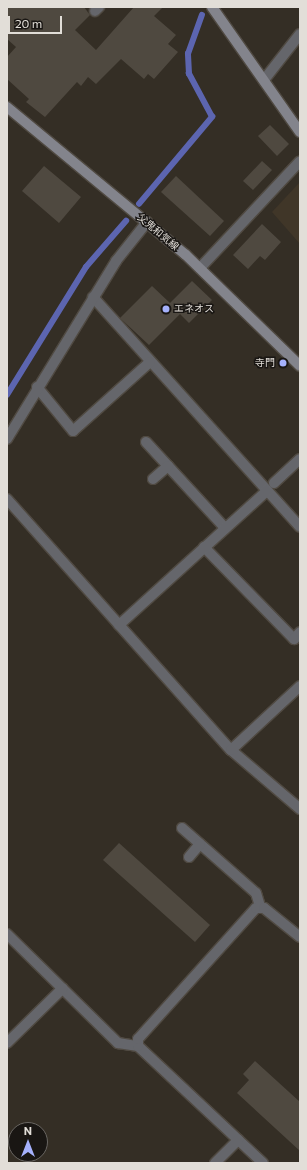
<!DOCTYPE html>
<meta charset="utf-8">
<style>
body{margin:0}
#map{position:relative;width:307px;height:1170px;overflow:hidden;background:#342e25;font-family:Commissioner,"Noto Sans JP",sans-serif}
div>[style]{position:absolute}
.built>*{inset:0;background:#403628}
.stream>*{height:5.5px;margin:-2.75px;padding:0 2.75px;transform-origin:2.75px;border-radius:2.75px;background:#5c65b0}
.building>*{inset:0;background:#4f4940}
.roads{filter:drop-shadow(1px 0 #504a42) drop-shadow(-1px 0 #504a42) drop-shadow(0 1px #504a42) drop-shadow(0 -1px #504a42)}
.street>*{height:10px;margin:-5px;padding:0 5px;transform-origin:5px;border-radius:5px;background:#65666b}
.secondary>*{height:10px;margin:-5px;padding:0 5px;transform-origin:5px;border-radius:5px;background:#83848c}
.dots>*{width:11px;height:11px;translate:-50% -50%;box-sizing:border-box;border:2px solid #191613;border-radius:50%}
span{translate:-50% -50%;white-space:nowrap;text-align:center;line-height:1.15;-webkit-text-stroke:3px #191613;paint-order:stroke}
.street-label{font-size:10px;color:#e2ded8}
.poi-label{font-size:10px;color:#e2ded8}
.left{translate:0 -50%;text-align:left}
.right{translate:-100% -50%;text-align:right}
.frame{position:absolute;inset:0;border:8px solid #e2ded8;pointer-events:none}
.north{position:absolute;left:8px;top:1122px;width:40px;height:40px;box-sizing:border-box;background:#191613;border:1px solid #696662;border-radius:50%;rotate:0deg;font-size:11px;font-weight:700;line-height:16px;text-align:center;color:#e2ded8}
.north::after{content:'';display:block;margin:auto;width:14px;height:18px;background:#a5b1fc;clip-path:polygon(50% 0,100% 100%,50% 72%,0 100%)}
.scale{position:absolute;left:8px;top:16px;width:54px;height:18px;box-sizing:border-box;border:2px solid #e2ded8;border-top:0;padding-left:5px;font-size:12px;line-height:14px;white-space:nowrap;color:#e2ded8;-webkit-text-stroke:3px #191613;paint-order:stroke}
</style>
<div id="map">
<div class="built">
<i style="clip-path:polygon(300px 182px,300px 244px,272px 212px)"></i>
</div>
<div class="stream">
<i style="left:139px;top:204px;width:114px;rotate:-50deg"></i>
<i style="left:212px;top:117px;width:49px;rotate:-118.1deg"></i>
<i style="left:189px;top:74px;width:20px;rotate:-93deg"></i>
<i style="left:188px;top:54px;width:41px;rotate:-70.3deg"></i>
<i style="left:7px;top:395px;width:150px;rotate:-58.3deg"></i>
<i style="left:86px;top:267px;width:61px;rotate:-49deg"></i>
</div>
<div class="building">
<i style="clip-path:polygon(7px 7px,84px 7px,90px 15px,75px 30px,96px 50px,134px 7px,163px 7px,154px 16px,176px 35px,168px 44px,178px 52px,154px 79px,148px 74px,144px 79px,121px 59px,96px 84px,88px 77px,81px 86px,77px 82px,45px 117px,26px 102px,29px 99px,7px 79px,7px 57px,16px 47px,7px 39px)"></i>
<i style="clip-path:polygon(270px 125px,289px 144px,277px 156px,258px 136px)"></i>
<i style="clip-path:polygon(262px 161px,272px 170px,253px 190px,243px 181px)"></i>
<i style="clip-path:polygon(44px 166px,81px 197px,59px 223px,22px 191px)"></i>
<i style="clip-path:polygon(176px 176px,224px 221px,210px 236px,161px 192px)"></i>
<i style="clip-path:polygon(262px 224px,281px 242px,265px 260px,260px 256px,248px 269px,233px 255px)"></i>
<i style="clip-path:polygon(192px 281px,212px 300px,189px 323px,180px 314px,149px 345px,120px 318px,152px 286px,170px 303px)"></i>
<i style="clip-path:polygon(119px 843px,210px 925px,195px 942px,103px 860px)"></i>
<i style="clip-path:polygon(255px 1061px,300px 1102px,300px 1151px,237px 1093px,249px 1080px,243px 1074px)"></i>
</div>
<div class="roads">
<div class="street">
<i style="left:95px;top:11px;width:6px;rotate:-45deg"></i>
<i style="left:264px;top:80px;width:58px;rotate:-52deg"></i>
<i style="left:200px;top:268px;width:146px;rotate:-46.9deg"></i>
<i style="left:93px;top:297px;width:309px;rotate:48deg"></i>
<i style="left:37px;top:387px;width:57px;rotate:50.7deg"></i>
<i style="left:73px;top:431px;width:103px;rotate:-41.9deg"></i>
<i style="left:7px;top:439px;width:209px;rotate:-58.5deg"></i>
<i style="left:116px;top:261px;width:50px;rotate:-51.5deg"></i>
<i style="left:146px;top:442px;width:117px;rotate:47.4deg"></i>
<i style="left:153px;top:479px;width:20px;rotate:-41deg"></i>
<i style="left:274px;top:483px;width:35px;rotate:-43deg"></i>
<i style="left:7px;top:499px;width:336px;rotate:48.3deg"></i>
<i style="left:231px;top:750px;width:91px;rotate:40.5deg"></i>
<i style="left:204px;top:547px;width:129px;rotate:45.6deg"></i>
<i style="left:294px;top:639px;width:9px;rotate:-49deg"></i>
<i style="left:119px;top:625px;width:200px;rotate:-42.2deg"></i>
<i style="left:231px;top:750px;width:94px;rotate:-42.8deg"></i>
<i style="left:182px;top:828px;width:98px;rotate:41.3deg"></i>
<i style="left:256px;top:893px;width:14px;rotate:73deg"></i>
<i style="left:189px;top:857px;width:17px;rotate:-50deg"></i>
<i style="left:7px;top:934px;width:156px;rotate:44.5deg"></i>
<i style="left:118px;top:1043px;width:20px;rotate:9deg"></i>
<i style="left:138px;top:1046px;width:171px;rotate:43.1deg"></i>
<i style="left:7px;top:1043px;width:78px;rotate:-44.5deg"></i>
<i style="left:138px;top:1046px;width:7px;rotate:-90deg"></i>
<i style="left:138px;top:1039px;width:176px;rotate:-48deg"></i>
<i style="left:256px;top:908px;width:8px"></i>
<i style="left:264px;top:908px;width:46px;rotate:38.9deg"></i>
<i style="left:215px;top:1163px;width:33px;rotate:-45deg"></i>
</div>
<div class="secondary">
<i style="left:212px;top:7px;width:153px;rotate:54.9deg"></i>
<i style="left:7px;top:107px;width:232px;rotate:39.6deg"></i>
<i style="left:186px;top:255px;width:159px;rotate:44.2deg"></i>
</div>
</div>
<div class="dots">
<i style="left:166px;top:309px;background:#a5b1fc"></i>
<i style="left:283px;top:363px;background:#a5b1fc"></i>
</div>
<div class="street-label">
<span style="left:158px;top:232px;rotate:40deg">父鬼和気線</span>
</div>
<div class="poi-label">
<span class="left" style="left:174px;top:309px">エネオス</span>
<span class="right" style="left:275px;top:363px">寺門</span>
</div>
<div class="frame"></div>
<div class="north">N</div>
<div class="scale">20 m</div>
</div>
